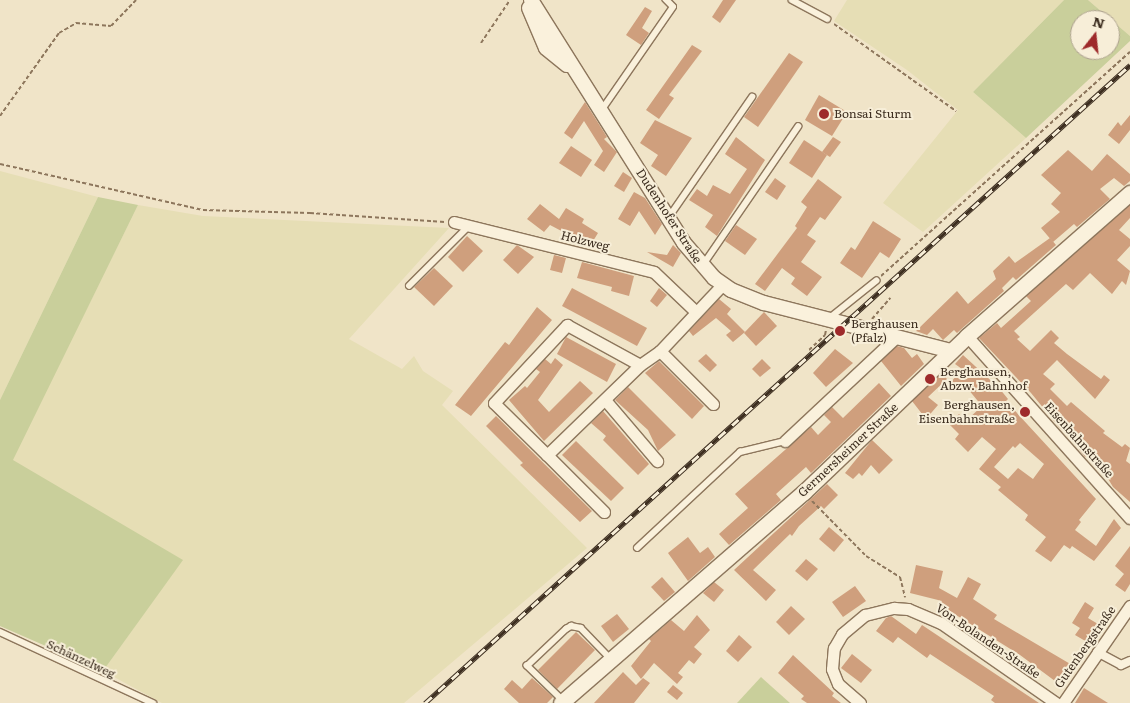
<!DOCTYPE html>
<meta charset="utf-8">
<style>
body{margin:0}
#map{position:relative;width:1130px;height:703px;overflow:hidden;background:#f0e4c8;font-family:Literata,serif}
div>[style]{position:absolute}
.farmland>*{inset:0;background:#e6deb5}
.green>*{inset:0;background:#c9cf9b}
.building>*{inset:0;background:#cf9f7d}
.path>*{height:2px;margin-top:-1px;transform-origin:0;background:repeating-linear-gradient(90deg,#8d765c 0 4px,transparent 0 6.5px)}
.roads{filter:drop-shadow(1px 0 #8d765c) drop-shadow(-1px 0 #8d765c) drop-shadow(0 1px #8d765c) drop-shadow(0 -1px #8d765c)}
.service>*{height:5.5px;margin:-2.75px;padding:0 2.75px;transform-origin:2.75px;border-radius:2.75px;background:#faf1dc}
.pedestrian>*{height:8px;margin:-4px;padding:0 4px;transform-origin:4px;border-radius:4px;background:#faf1dc}
.minor>*{height:11px;margin:-5.5px;padding:0 5.5px;transform-origin:5.5px;border-radius:5.5px;background:#faf1dc}
.tertiary>*{height:14px;margin:-7px;padding:0 7px;transform-origin:7px;border-radius:7px;background:#faf1dc}
.secondary>*{height:15px;margin:-7.5px;padding:0 7.5px;transform-origin:7.5px;border-radius:7.5px;background:#faf1dc}
.rail>*{height:5px;margin-top:-2.5px;transform-origin:0;background:repeating-linear-gradient(90deg,#f7eed8 0 9px,#3d2e20 0 18px);box-sizing:border-box;border-block:1px solid #3d2e20}
.dots>*{width:14px;height:14px;translate:-50% -50%;box-sizing:border-box;border:2px solid #f7eed8;border-radius:50%}
span{translate:-50% -50%;white-space:nowrap;text-align:center;line-height:1.15;-webkit-text-stroke:4px #f7eed8;paint-order:stroke}
.poi-label{font-size:12px;color:#3d2e20}
.left{translate:0 -50%;text-align:left}
.right{translate:-100% -50%;text-align:right}
.street-label{font-size:12px;color:#3d2e20}
.north{position:absolute;left:1070px;top:10px;width:50px;height:50px;box-sizing:border-box;background:#f7eed8;border:1px solid #ada18e;border-radius:50%;rotate:16deg;font-size:14px;font-weight:700;line-height:20px;text-align:center;color:#3d2e20}
.north::after{content:'';display:block;margin:auto;width:18px;height:22px;background:#9e2a2b;clip-path:polygon(50% 0,100% 100%,50% 72%,0 100%)}
</style>
<div id="map">
<div class="farmland">
<i style="clip-path:polygon(847px 0,1064px 0,973px 92px,1026px 138px,923px 232px,883px 203px,958px 110px,907px 70px,834px 21px)"></i>
<i style="clip-path:polygon(1088px 0,1130px 0,1130px 36px)"></i>
<i style="clip-path:polygon(0 171px,98px 197px,0 400px)"></i>
<i style="clip-path:polygon(138px 205px,203px 216px,449px 228px,349px 339px,402px 369px,414px 356px,423px 371px,453px 391px,442px 405px,587px 548px,404px 703px,162px 703px,103px 671px,182px 560px,12px 460px)"></i>
</div>
<div class="green">
<i style="clip-path:polygon(evenodd,1064px 0,1088px 0,1130px 36px,1130px 41px,1026px 138px,973px 92px,1064px 0,1080px 20px,1110px 20px,1110px 50px,1080px 50px,1080px 20px)"></i>
<i style="clip-path:polygon(98px 197px,138px 205px,13px 460px,183px 560px,103px 671px,0 626px,0 400px)"></i>
<i style="clip-path:polygon(761px 677px,790px 703px,737px 703px)"></i>
</div>
<div class="building">
<i style="clip-path:polygon(723px 0,736px 0,720px 23px,712px 17px)"></i>
<i style="clip-path:polygon(645px 7px,652px 11px,642px 28px,649px 33px,641px 45px,626px 35px)"></i>
<i style="clip-path:polygon(692px 45px,702px 51px,669px 95px,674px 98px,659px 119px,646px 110px)"></i>
<i style="clip-path:polygon(789px 53px,803px 62px,758px 127px,744px 117px)"></i>
<i style="clip-path:polygon(819px 95px,847px 112px,832px 136px,805px 120px)"></i>
<i style="clip-path:polygon(585px 102px,607px 137px,604px 139px,617px 152px,604px 172px,594px 165px,603px 151px,584px 121px,572px 139px,564px 133px)"></i>
<i style="clip-path:polygon(1130px 115px,1130px 130px,1119px 144px,1108px 135px,1118px 122px,1121px 126px)"></i>
<i style="clip-path:polygon(655px 120px,692px 138px,666px 176px,651px 166px,658px 155px,640px 143px)"></i>
<i style="clip-path:polygon(736px 137px,765px 160px,717px 236px,705px 227px,713px 215px,689px 200px,697px 189px,707px 196px,713px 185px,730px 194px,747px 169px,725px 154px)"></i>
<i style="clip-path:polygon(833px 137px,841px 142px,830px 157px,822px 152px)"></i>
<i style="clip-path:polygon(804px 140px,827px 155px,812px 178px,789px 163px)"></i>
<i style="clip-path:polygon(571px 146px,592px 160px,581px 177px,559px 163px)"></i>
<i style="clip-path:polygon(1068px 150px,1092px 171px,1107px 154px,1130px 174px,1130px 181px,1124px 186px,1114px 178px,1100px 189px,1110px 199px,1077px 227px,1074px 224px,1053px 242px,1041px 228px,1060px 212px,1051px 204px,1061px 193px,1041px 175px)"></i>
<i style="clip-path:polygon(623px 172px,632px 178px,624px 192px,614px 186px)"></i>
<i style="clip-path:polygon(775px 178px,786px 186px,777px 200px,765px 192px)"></i>
<i style="clip-path:polygon(818px 179px,842px 197px,825px 220px,820px 217px,807px 235px,816px 241px,801px 262px,822px 277px,807px 296px,791px 284px,795px 278px,782px 268px,765px 291px,755px 284px,797px 228px,795px 226px,807px 207px,801px 202px)"></i>
<i style="clip-path:polygon(634px 192px,645px 198px,662px 224px,655px 235px,639px 211px,630px 226px,618px 219px)"></i>
<i style="clip-path:polygon(540px 204px,559px 219px,566px 208px,584px 219px,582px 223px,598px 233px,590px 246px,550px 225px,544px 232px,527px 219px)"></i>
<i style="clip-path:polygon(1130px 205px,1130px 218px,1119px 230px,1130px 239px,1130px 246px,1117px 260px,1130px 271px,1126px 285px,1122px 281px,1112px 294px,1090px 273px,1073px 290px,1066px 284px,1014px 331px,1020px 337px,1017px 339px,1030px 351px,1051px 330px,1059px 338px,1054px 343px,1067px 354px,1101px 379px,1104px 375px,1110px 380px,1095px 399px,1057px 360px,1043px 374px,1055px 384px,1050px 389px,1067px 406px,1071px 402px,1105px 431px,1103px 433px,1122px 447px,1125px 444px,1130px 448px,1126px 461px,1130px 464px,1130px 502px,1113px 487px,1104px 472px,1107px 468px,1088px 453px,1085px 457px,1079px 449px,1081px 446px,1059px 427px,1031px 393px,979px 338px,997px 323px,1001px 328px,1031px 301px,1026px 296px)"></i>
<i style="clip-path:polygon(873px 221px,901px 239px,889px 258px,880px 252px,862px 278px,840px 263px,851px 247px,855px 250px)"></i>
<i style="clip-path:polygon(736px 225px,757px 239px,745px 255px,725px 241px)"></i>
<i style="clip-path:polygon(467px 236px,483px 251px,463px 272px,448px 257px)"></i>
<i style="clip-path:polygon(1050px 238px,1056px 245px,1016px 280px,1013px 277px,1002px 288px,1004px 291px,957px 333px,954px 330px,943px 340px,933px 329px,927px 335px,916px 331px,957px 291px,968px 304px,996px 279px,993px 271px,1009px 256px,1015px 263px)"></i>
<i style="clip-path:polygon(517px 245px,534px 257px,518px 274px,503px 260px)"></i>
<i style="clip-path:polygon(673px 245px,681px 253px,673px 267px,647px 252px,667px 255px)"></i>
<i style="clip-path:polygon(554px 255px,566px 258px,562px 273px,550px 270px)"></i>
<i style="clip-path:polygon(582px 262px,634px 276px,629px 296px,611px 291px,612px 287px,577px 278px)"></i>
<i style="clip-path:polygon(434px 268px,453px 286px,434px 306px,414px 287px)"></i>
<i style="clip-path:polygon(572px 288px,647px 328px,637px 346px,562px 306px)"></i>
<i style="clip-path:polygon(659px 288px,667px 295px,657px 307px,650px 301px)"></i>
<i style="clip-path:polygon(719px 299px,731px 309px,727px 314px,745px 332px,733px 342px,726px 335px,731px 331px,716px 318px,693px 336px,689px 331px)"></i>
<i style="clip-path:polygon(537px 307px,552px 320px,471px 416px,455px 405px,505px 342px,509px 345px)"></i>
<i style="clip-path:polygon(764px 312px,777px 326px,756px 346px,744px 333px)"></i>
<i style="clip-path:polygon(566px 337px,616px 364px,607px 382px,557px 354px)"></i>
<i style="clip-path:polygon(897px 346px,904px 348px,912px 358px,917px 354px,924px 364px,901px 386px,881px 361px)"></i>
<i style="clip-path:polygon(835px 349px,853px 363px,826px 387px,813px 373px)"></i>
<i style="clip-path:polygon(706px 354px,717px 365px,710px 372px,698px 361px)"></i>
<i style="clip-path:polygon(evenodd,963px 355px,999px 388px,1008px 399px,1006px 401px,1096px 499px,1079px 520px,1081px 522px,1075px 530px,1096px 546px,1114px 519px,1121px 528px,1094px 561px,1072px 546px,1070px 549px,1064px 545px,1051px 562px,1035px 551px,1046px 537px,1025px 520px,1028px 515px,998px 490px,1001px 487px,979px 469px,996px 449px,982px 437px,968px 452px,955px 439px,959px 434px,949px 424px,959px 414px,966px 421px,982px 406px,963px 383px,959px 388px,951px 382px,962px 369px,955px 364px,963px 355px,1020px 443px,1044px 464px,1033px 479px,1018px 468px,1008px 479px,994px 467px,1013px 446px,1015px 448px,1020px 443px)"></i>
<i style="clip-path:polygon(555px 358px,563px 365px,538px 400px,549px 412px,580px 381px,593px 393px,544px 441px,509px 400px,525px 386px,527px 388px,540px 372px,536px 369px,545px 359px,551px 364px)"></i>
<i style="clip-path:polygon(762px 359px,771px 368px,760px 377px,752px 369px)"></i>
<i style="clip-path:polygon(659px 361px,704px 406px,692px 419px,645px 373px)"></i>
<i style="clip-path:polygon(942px 373px,947px 379px,928px 397px,938px 405px,926px 419px,912px 401px)"></i>
<i style="clip-path:polygon(879px 383px,891px 396px,811px 473px,806px 467px,776px 494px,781px 500px,729px 545px,719px 534px,748px 508px,735px 494px,811px 427px,818px 435px,831px 422px,824px 415px,832px 407px,843px 418px)"></i>
<i style="clip-path:polygon(628px 387px,676px 435px,658px 451px,648px 430px,615px 400px)"></i>
<i style="clip-path:polygon(603px 411px,649px 464px,638px 475px,603px 440px,606px 436px,591px 423px)"></i>
<i style="clip-path:polygon(496px 416px,592px 511px,580px 522px,520px 465px,523px 463px,486px 426px)"></i>
<i style="clip-path:polygon(872px 440px,893px 460px,879px 474px,871px 465px,862px 476px,859px 473px,853px 479px,845px 473px)"></i>
<i style="clip-path:polygon(576px 441px,624px 488px,611px 501px,562px 455px)"></i>
<i style="clip-path:polygon(827px 484px,838px 495px,824px 509px,821px 506px,799px 526px,792px 536px,790px 534px,753px 570px,776px 590px,766px 601px,734px 570px)"></i>
<i style="clip-path:polygon(829px 527px,844px 540px,834px 552px,819px 539px)"></i>
<i style="clip-path:polygon(688px 537px,700px 553px,708px 547px,715px 557px,688px 581px,668px 553px)"></i>
<i style="clip-path:polygon(1130px 546px,1130px 584px,1125px 592px,1115px 585px,1124px 574px,1115px 566px)"></i>
<i style="clip-path:polygon(806px 559px,818px 569px,807px 581px,795px 571px)"></i>
<i style="clip-path:polygon(916px 565px,943px 571px,939px 588px,957px 598px,968px 577px,981px 584px,973px 599px,997px 615px,994px 619px,1072px 665px,1059px 684px,1020px 655px,940px 605px,942px 601px,910px 593px)"></i>
<i style="clip-path:polygon(662px 577px,675px 592px,664px 601px,651px 587px)"></i>
<i style="clip-path:polygon(714px 582px,724px 590px,714px 602px,703px 593px)"></i>
<i style="clip-path:polygon(855px 586px,866px 601px,843px 617px,832px 602px)"></i>
<i style="clip-path:polygon(1085px 602px,1094px 608px,1088px 618px,1098px 624px,1087px 642px,1075px 635px,1080px 628px,1072px 623px)"></i>
<i style="clip-path:polygon(791px 606px,805px 619px,789px 635px,776px 622px)"></i>
<i style="clip-path:polygon(617px 614px,629px 629px,613px 642px,601px 626px)"></i>
<i style="clip-path:polygon(697px 615px,710px 630px,694px 647px,702px 654px,694px 664px,689px 660px,678px 673px,683px 677px,677px 684px,654px 663px,641px 679px,631px 666px,651px 641px,649px 639px,671px 620px,684px 631px)"></i>
<i style="clip-path:polygon(891px 616px,916px 634px,922px 625px,1039px 703px,995px 703px,991px 700px,994px 696px,930px 654px,927px 658px,898px 637px,893px 643px,876px 631px,886px 618px)"></i>
<i style="clip-path:polygon(576px 632px,595px 650px,557px 689px,538px 670px)"></i>
<i style="clip-path:polygon(739px 635px,752px 647px,738px 662px,726px 651px)"></i>
<i style="clip-path:polygon(852px 654px,872px 670px,861px 683px,841px 668px)"></i>
<i style="clip-path:polygon(793px 655px,834px 693px,832px 696px,841px 703px,807px 703px,801px 699px,804px 696px,778px 673px)"></i>
<i style="clip-path:polygon(623px 672px,636px 685px,643px 678px,650px 683px,634px 703px,594px 703px)"></i>
<i style="clip-path:polygon(532px 678px,553px 697px,547px 703px,519px 703px,504px 689px,512px 680px,522px 689px)"></i>
<i style="clip-path:polygon(673px 685px,683px 693px,677px 700px,667px 692px)"></i>
<i style="clip-path:polygon(1084px 688px,1108px 703px,1075px 703px)"></i>
</div>
<div class="path">
<i style="left:834px;top:24px;width:150px;rotate:35.5deg"></i>
<i style="left:481px;top:43px;width:52px;rotate:-56deg"></i>
<i style="left:0;top:116px;width:102px;rotate:-54.6deg"></i>
<i style="left:59px;top:33px;width:20px;rotate:-30deg"></i>
<i style="left:76px;top:23px;width:35px;rotate:5deg"></i>
<i style="left:111px;top:26px;width:36px;rotate:-46deg"></i>
<i style="left:0;top:164px;width:208px;rotate:12.8deg"></i>
<i style="left:203px;top:210px;width:107px;rotate:1.6deg"></i>
<i style="left:310px;top:213px;width:135px;rotate:3.8deg"></i>
<i style="left:881px;top:276px;width:335px;rotate:-42deg"></i>
<i style="left:872px;top:319px;width:28px;rotate:-49deg"></i>
<i style="left:809px;top:350px;width:22px;rotate:-43deg"></i>
<i style="left:825px;top:335px;width:5px;rotate:-79deg"></i>
<i style="left:812px;top:501px;width:77px;rotate:45.5deg"></i>
<i style="left:866px;top:556px;width:40px;rotate:32deg"></i>
<i style="left:900px;top:577px;width:21px;rotate:76deg"></i>
</div>
<div class="roads">
<div class="service">
<i style="left:792px;top:0;width:40px;rotate:28deg"></i>
<i style="left:601px;top:111px;width:126px;rotate:-55.3deg"></i>
<i style="left:673px;top:7px;width:10px;rotate:-135deg"></i>
<i style="left:669px;top:217px;width:146px;rotate:-55.3deg"></i>
<i style="left:703px;top:265px;width:168px;rotate:-55.5deg"></i>
<i style="left:409px;top:286px;width:85px;rotate:-45deg"></i>
<i style="left:831px;top:317px;width:58px;rotate:-38.7deg"></i>
<i style="left:637px;top:548px;width:141px;rotate:-43deg"></i>
<i style="left:740px;top:452px;width:46px;rotate:-13.7deg"></i>
<i style="left:0;top:632px;width:169px;rotate:24.9deg"></i>
<i style="left:562px;top:700px;width:49px;rotate:-135.8deg"></i>
<i style="left:527px;top:666px;width:54px;rotate:-43.5deg"></i>
<i style="left:566px;top:629px;width:6px;rotate:-31deg"></i>
<i style="left:571px;top:626px;width:10px;rotate:11deg"></i>
<i style="left:581px;top:628px;width:42px;rotate:46deg"></i>
</div>
<div class="pedestrian">
<i style="left:1097px;top:652px;width:27px;rotate:28deg"></i>
<i style="left:1121px;top:665px;width:10px;rotate:-24deg"></i>
</div>
<div class="minor">
<i style="left:454px;top:222px;width:206px;rotate:14deg"></i>
<i style="left:654px;top:272px;width:57px;rotate:43.6deg"></i>
<i style="left:967px;top:336px;width:244px;rotate:48.2deg"></i>
<i style="left:660px;top:351px;width:75px;rotate:45deg"></i>
<i style="left:606px;top:401px;width:79px;rotate:49.6deg"></i>
<i style="left:785px;top:441px;width:152px;rotate:-43.1deg"></i>
<i style="left:547px;top:455px;width:74px;rotate:-135.5deg"></i>
<i style="left:494px;top:403px;width:107px;rotate:-46.9deg"></i>
<i style="left:567px;top:325px;width:83px;rotate:28.7deg"></i>
<i style="left:604px;top:512px;width:81px;rotate:-135deg"></i>
<i style="left:547px;top:455px;width:129px;rotate:-44.1deg"></i>
<i style="left:640px;top:365px;width:24px;rotate:-35deg"></i>
<i style="left:660px;top:351px;width:91px;rotate:-46.8deg"></i>
<i style="left:860px;top:703px;width:29px;rotate:-139deg"></i>
<i style="left:838px;top:684px;width:16px;rotate:-112deg"></i>
<i style="left:832px;top:669px;width:21px;rotate:-85deg"></i>
<i style="left:834px;top:648px;width:16px;rotate:-60deg"></i>
<i style="left:842px;top:634px;width:30px;rotate:-40deg"></i>
<i style="left:865px;top:615px;width:30px;rotate:-14deg"></i>
<i style="left:894px;top:608px;width:14px;rotate:4deg"></i>
<i style="left:908px;top:609px;width:36px;rotate:23deg"></i>
<i style="left:941px;top:623px;width:140px;rotate:34.8deg"></i>
<i style="left:1063px;top:703px;width:118px;rotate:-55.4deg"></i>
</div>
<div class="tertiary">
<i style="left:531px;top:0;width:287px;rotate:57.8deg"></i>
<i style="left:684px;top:243px;width:46px;rotate:49.4deg"></i>
<i style="left:714px;top:278px;width:21px;rotate:35deg"></i>
<i style="left:731px;top:290px;width:35px;rotate:22deg"></i>
<i style="left:764px;top:303px;width:193px;rotate:14.4deg"></i>
<i style="left:529px;top:8px;width:43px;rotate:67deg"></i>
<i style="left:546px;top:48px;width:27px;rotate:39deg"></i>
</div>
<div class="secondary">
<i style="left:561px;top:703px;width:322px;rotate:-41deg"></i>
<i style="left:804px;top:492px;width:226px;rotate:-43.7deg"></i>
<i style="left:967px;top:336px;width:217px;rotate:-41.3deg"></i>
</div>
</div>
<div class="rail">
<i style="left:425px;top:703px;width:951px;rotate:-42.14deg"></i>
</div>
<div class="dots">
<i style="left:824px;top:114px;background:#9e2a2b"></i>
<i style="left:840px;top:331px;background:#9e2a2b"></i>
<i style="left:930px;top:379px;background:#9e2a2b"></i>
<i style="left:1025px;top:412px;background:#9e2a2b"></i>
</div>
<div class="poi-label">
<span class="left" style="left:834px;top:114px">Bonsai Sturm</span>
<span class="left" style="left:851px;top:331px">Berghausen<br>(Pfalz)</span>
<span class="left" style="left:940px;top:379px">Berghausen,<br>Abzw. Bahnhof</span>
<span class="right" style="left:1015px;top:412px">Berghausen,<br>Eisenbahnstraße</span>
</div>
<div class="street-label">
<span style="left:669px;top:216px;rotate:57deg">Dudenhofer Straße</span>
<span style="left:585px;top:241px;rotate:14deg">Holzweg</span>
<span style="left:1079px;top:440px;rotate:48deg">Eisenbahnstraße</span>
<span style="left:848px;top:450px;rotate:-43deg">Germersheimer Straße</span>
<span style="left:988px;top:641px;rotate:34deg">Von-Bolanden-Straße</span>
<span style="left:1085px;top:647px;rotate:-55deg">Gutenbergstraße</span>
<span style="left:81px;top:659px;rotate:25deg">Schänzelweg</span>
</div>
<div class="north">N</div>
</div>
